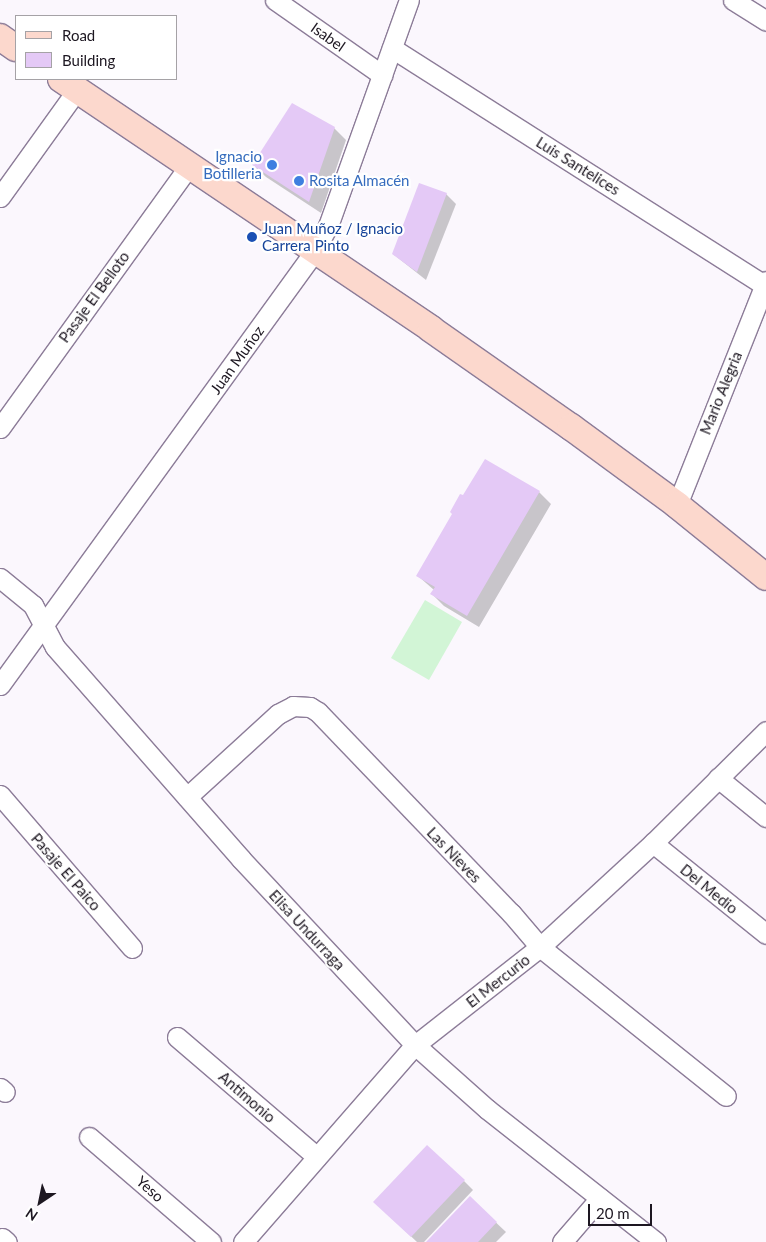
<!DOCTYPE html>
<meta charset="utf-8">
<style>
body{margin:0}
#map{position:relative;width:766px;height:1242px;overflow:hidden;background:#fbf7fd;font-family:Lato,sans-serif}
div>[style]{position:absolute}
.green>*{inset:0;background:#d2f5d6}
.shadow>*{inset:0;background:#0003}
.building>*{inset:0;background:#e4c9f6}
.roads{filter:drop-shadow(1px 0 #8c7c98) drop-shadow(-1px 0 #8c7c98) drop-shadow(0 1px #8c7c98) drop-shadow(0 -1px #8c7c98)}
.street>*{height:19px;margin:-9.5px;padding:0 9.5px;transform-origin:9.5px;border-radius:9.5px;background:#fff}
.secondary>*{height:26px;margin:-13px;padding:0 13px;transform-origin:13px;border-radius:13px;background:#fcd8cd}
.dots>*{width:14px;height:14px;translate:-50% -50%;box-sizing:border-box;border:2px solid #fff;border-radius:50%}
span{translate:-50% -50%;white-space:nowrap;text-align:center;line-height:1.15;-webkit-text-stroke:4.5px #fff;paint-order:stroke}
.street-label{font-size:15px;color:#1d1721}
.shop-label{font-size:15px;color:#366cbe}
.right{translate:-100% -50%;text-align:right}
.left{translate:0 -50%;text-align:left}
.transit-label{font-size:15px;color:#164399}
.legend{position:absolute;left:15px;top:15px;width:162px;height:65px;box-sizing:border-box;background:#fff;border:1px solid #a5a2a6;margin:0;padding:6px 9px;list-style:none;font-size:15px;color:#1d1721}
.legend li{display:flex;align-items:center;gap:10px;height:25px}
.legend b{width:25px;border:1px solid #a5a2a6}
.north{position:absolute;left:15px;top:1177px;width:50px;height:50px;-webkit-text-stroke:4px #fff;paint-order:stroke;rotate:214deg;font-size:14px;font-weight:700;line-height:20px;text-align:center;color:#1d1721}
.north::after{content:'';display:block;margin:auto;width:18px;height:22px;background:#1d1721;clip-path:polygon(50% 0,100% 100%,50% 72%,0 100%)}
.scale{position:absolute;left:588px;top:1204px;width:64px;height:22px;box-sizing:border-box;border:2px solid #1d1721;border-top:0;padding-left:6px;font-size:15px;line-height:18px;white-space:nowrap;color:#1d1721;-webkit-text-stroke:4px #fff;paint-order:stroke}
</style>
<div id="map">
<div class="green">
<i style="clip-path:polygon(425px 600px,462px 622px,429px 680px,391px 658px)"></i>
</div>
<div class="shadow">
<i style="clip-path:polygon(334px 128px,346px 140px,321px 213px,266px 177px,253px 165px)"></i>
<i style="clip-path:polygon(446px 194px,456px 204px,426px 280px,393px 254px)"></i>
<i style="clip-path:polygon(539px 492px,551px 504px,479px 627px,444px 606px,432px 594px,434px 590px,418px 576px)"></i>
<i style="clip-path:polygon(464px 1181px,473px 1190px,424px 1242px,417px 1242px,384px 1211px)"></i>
<i style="clip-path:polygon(470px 1198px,506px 1232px,496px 1242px,428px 1242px)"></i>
</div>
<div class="building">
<i style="clip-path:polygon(292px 103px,335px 127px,309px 202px,252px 165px)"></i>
<i style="clip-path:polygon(419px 183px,447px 193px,417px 272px,392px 254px)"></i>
<i style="clip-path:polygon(485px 459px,540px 491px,467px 616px,430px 594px,435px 587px,416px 576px,452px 514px,450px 512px,460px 494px,463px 495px)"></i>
<i style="clip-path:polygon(427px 1145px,465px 1180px,411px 1237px,373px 1202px)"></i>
<i style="clip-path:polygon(470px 1196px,497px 1222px,478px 1242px,426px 1242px)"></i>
</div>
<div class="roads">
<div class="street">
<i style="left:275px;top:0;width:131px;rotate:35deg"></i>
<i style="left:733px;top:0;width:39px;rotate:32deg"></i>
<i style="left:392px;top:48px;width:441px;rotate:32.5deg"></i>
<i style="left:0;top:197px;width:132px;rotate:-54.3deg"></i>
<i style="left:0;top:428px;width:323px;rotate:-54.2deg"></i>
<i style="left:677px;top:505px;width:241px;rotate:-68.3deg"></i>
<i style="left:0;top:578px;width:43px;rotate:39.3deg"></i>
<i style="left:33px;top:605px;width:47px;rotate:62.4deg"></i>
<i style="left:55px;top:647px;width:282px;rotate:48.7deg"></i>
<i style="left:241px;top:859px;width:255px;rotate:46.9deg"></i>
<i style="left:415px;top:1045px;width:96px;rotate:41.6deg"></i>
<i style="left:487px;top:1109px;width:215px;rotate:38.2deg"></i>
<i style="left:0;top:685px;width:535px;rotate:-54.05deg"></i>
<i style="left:314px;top:252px;width:30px;rotate:-62deg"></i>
<i style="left:328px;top:226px;width:240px;rotate:-70.3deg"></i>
<i style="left:718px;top:778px;width:62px;rotate:39.1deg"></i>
<i style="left:0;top:795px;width:202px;rotate:49.2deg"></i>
<i style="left:187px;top:797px;width:123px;rotate:-42.4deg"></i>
<i style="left:278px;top:714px;width:17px;rotate:-28deg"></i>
<i style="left:293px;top:706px;width:17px;rotate:3deg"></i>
<i style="left:310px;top:707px;width:9px;rotate:32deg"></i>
<i style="left:318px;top:712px;width:279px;rotate:46.2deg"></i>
<i style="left:511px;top:913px;width:45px;rotate:49.5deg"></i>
<i style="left:540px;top:947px;width:238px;rotate:38.7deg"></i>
<i style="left:653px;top:843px;width:145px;rotate:38.8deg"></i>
<i style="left:177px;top:1037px;width:184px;rotate:40.6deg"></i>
<i style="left:0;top:1088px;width:6px;rotate:39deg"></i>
<i style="left:89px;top:1137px;width:161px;rotate:40.7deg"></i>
<i style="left:2px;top:1238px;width:6px;rotate:39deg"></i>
<i style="left:243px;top:1242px;width:262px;rotate:-48.9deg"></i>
<i style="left:415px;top:1045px;width:159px;rotate:-38.1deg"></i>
<i style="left:540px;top:947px;width:154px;rotate:-42.6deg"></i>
<i style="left:653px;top:843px;width:159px;rotate:-44.7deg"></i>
<i style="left:562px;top:1242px;width:58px;rotate:-49.2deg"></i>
</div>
<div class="secondary">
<i style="left:0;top:37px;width:19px;rotate:35deg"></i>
<i style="left:61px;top:79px;width:447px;rotate:34deg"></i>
<i style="left:431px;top:329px;width:171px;rotate:35deg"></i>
<i style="left:571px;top:427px;width:132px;rotate:36.3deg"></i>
<i style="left:677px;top:505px;width:114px;rotate:39deg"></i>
</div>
</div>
<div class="dots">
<i style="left:272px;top:165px;background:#3f7fe0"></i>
<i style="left:299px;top:181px;background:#3f7fe0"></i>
<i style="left:252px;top:237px;background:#1a4fb4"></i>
</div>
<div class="street-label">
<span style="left:328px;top:37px;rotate:35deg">Isabel</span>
<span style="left:578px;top:166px;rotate:32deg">Luis Santelices</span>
<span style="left:94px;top:297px;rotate:-54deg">Pasaje El Belloto</span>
<span style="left:237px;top:360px;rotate:-54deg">Juan Muñoz</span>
<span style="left:721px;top:393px;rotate:-68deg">Mario Alegria</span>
<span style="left:454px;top:855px;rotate:46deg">Las Nieves</span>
<span style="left:66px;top:872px;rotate:49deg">Pasaje El Paico</span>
<span style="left:709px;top:889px;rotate:39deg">Del Medio</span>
<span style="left:307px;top:930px;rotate:47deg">Elisa Undurraga</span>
<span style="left:498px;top:981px;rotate:-38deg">El Mercurio</span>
<span style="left:247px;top:1097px;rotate:41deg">Antimonio</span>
<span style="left:150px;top:1189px;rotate:41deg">Yeso</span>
</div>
<div class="shop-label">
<span class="right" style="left:262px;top:165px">Ignacio<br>Botilleria</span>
<span class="left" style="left:309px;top:181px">Rosita Almacén</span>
</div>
<div class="transit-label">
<span class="left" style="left:262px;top:237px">Juan Muñoz / Ignacio<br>Carrera Pinto</span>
</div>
<ul class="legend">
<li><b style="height:6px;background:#fcd8cd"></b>Road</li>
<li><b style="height:14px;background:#e4c9f6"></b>Building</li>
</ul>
<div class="north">N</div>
<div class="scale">20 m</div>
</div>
